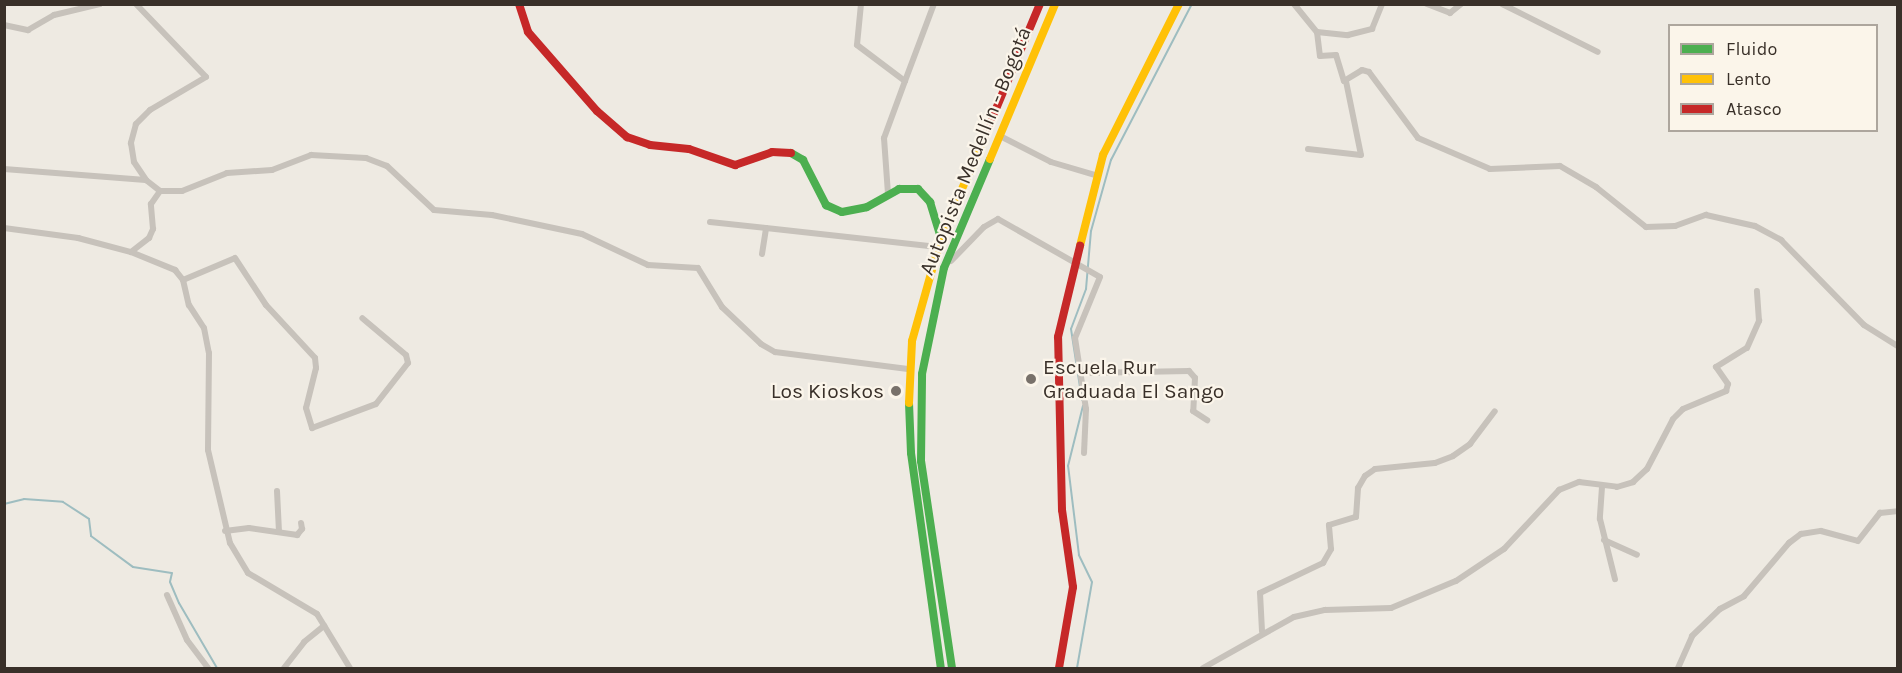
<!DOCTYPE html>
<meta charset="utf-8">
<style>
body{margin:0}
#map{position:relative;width:1902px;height:673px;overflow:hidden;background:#eeeae2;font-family:Karla,sans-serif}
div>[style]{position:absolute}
.stream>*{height:2px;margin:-1px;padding:0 1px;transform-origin:1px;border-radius:1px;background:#9ebdc0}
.street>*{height:6px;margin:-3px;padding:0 3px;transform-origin:3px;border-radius:3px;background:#c7c2bb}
.fast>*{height:8px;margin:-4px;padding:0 4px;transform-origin:4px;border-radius:4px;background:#4caf50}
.slow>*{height:8px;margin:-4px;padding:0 4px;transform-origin:4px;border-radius:4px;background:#ffc107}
.jam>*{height:8px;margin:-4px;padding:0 4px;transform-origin:4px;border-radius:4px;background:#c62828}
.dots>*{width:16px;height:16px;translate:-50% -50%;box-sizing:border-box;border:3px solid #fbf5ea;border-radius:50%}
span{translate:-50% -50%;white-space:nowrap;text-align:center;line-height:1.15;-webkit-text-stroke:4.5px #fbf5ea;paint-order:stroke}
.street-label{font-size:21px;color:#393029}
.poi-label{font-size:21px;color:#393029}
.left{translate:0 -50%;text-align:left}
.right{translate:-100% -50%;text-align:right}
.frame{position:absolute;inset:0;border:6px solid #393029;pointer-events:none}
.legend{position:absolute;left:1668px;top:24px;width:210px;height:108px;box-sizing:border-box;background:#fbf5ea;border:2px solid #ada69d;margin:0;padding:8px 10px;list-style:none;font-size:18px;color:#393029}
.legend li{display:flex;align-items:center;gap:12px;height:30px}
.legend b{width:30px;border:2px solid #ada69d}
</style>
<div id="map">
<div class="stream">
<i style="left:1082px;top:400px;width:72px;rotate:-98.8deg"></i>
<i style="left:1071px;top:329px;width:43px;rotate:-69.4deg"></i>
<i style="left:1086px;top:289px;width:58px;rotate:-85.1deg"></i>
<i style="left:1091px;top:231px;width:74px;rotate:-74.3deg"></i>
<i style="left:1111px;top:160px;width:176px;rotate:-62.6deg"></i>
<i style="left:4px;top:504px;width:21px;rotate:-14deg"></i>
<i style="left:24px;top:499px;width:39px;rotate:4deg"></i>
<i style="left:63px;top:502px;width:31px;rotate:33deg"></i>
<i style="left:89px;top:519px;width:17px;rotate:83deg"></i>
<i style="left:91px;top:536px;width:52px;rotate:36.4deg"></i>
<i style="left:133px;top:567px;width:39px;rotate:9deg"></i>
<i style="left:172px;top:573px;width:9px;rotate:103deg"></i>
<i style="left:170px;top:582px;width:23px;rotate:67deg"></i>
<i style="left:179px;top:603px;width:75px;rotate:59.7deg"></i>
<i style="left:1077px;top:668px;width:87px;rotate:-80.1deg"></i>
<i style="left:1092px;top:582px;width:30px;rotate:-116deg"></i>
<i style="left:1079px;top:555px;width:90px;rotate:-97deg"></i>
<i style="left:1068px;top:466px;width:62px;rotate:-76deg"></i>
</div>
<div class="street">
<i style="left:136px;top:4px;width:101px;rotate:46.2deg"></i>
<i style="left:206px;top:77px;width:65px;rotate:149.5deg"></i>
<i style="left:150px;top:110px;width:20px;rotate:135deg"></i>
<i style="left:136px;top:124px;width:20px;rotate:105deg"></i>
<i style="left:131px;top:143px;width:19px;rotate:81deg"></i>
<i style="left:134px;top:162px;width:22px;rotate:56deg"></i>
<i style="left:146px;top:180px;width:18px;rotate:38deg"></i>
<i style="left:861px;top:4px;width:41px;rotate:95.6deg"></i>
<i style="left:857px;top:45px;width:60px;rotate:36.9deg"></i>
<i style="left:905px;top:81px;width:61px;rotate:110.2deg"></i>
<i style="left:884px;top:138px;width:56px;rotate:85.9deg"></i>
<i style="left:1294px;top:4px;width:36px;rotate:51deg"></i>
<i style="left:1317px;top:32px;width:24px;rotate:83deg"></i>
<i style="left:1320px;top:56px;width:16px;rotate:-4deg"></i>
<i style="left:1336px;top:55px;width:27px;rotate:73deg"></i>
<i style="left:1344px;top:81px;width:21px;rotate:-31deg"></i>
<i style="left:1362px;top:70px;width:7px;rotate:16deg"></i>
<i style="left:1369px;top:72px;width:82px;rotate:53.4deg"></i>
<i style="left:1418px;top:138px;width:78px;rotate:23.3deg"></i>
<i style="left:1490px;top:169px;width:70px;rotate:-2.5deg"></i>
<i style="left:1560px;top:166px;width:42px;rotate:30.3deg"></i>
<i style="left:1596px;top:187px;width:64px;rotate:38.7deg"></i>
<i style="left:1646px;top:227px;width:29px;rotate:-2deg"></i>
<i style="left:1675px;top:226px;width:33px;rotate:-20deg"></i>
<i style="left:1706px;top:215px;width:50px;rotate:12.7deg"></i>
<i style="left:1755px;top:226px;width:30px;rotate:28deg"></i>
<i style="left:1781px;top:240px;width:119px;rotate:45.7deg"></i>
<i style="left:1864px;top:325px;width:40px;rotate:32deg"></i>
<i style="left:1427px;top:4px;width:25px;rotate:21deg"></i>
<i style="left:1450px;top:13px;width:14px;rotate:-39deg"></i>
<i style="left:1502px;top:4px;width:107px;rotate:26.6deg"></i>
<i style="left:4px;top:25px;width:25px;rotate:12deg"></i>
<i style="left:28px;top:30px;width:30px;rotate:-30deg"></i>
<i style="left:54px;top:15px;width:47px;rotate:-13.4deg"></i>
<i style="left:1317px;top:32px;width:31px;rotate:6deg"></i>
<i style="left:1348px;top:35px;width:25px;rotate:-14deg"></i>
<i style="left:1372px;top:29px;width:27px;rotate:-68deg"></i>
<i style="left:905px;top:81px;width:82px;rotate:-69.4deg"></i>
<i style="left:1000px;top:136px;width:57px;rotate:27deg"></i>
<i style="left:1051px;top:162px;width:49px;rotate:16.6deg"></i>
<i style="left:1308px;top:149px;width:53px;rotate:6.5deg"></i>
<i style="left:1361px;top:155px;width:76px;rotate:-101.5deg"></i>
<i style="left:4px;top:169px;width:142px;rotate:4.4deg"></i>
<i style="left:710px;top:222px;width:56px;rotate:6.1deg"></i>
<i style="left:4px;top:228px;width:75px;rotate:7.7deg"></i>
<i style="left:78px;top:238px;width:55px;rotate:14.8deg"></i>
<i style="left:131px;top:252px;width:23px;rotate:-38deg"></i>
<i style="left:149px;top:238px;width:10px;rotate:-66deg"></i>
<i style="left:153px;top:229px;width:25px;rotate:-95deg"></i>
<i style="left:151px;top:204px;width:16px;rotate:-55deg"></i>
<i style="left:160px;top:191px;width:22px"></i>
<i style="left:182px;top:191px;width:48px;rotate:-21.8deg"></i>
<i style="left:227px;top:173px;width:45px;rotate:-3.8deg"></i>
<i style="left:272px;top:170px;width:42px;rotate:-21deg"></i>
<i style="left:311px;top:155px;width:55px;rotate:3.1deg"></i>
<i style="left:366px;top:158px;width:22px;rotate:21deg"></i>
<i style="left:387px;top:166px;width:64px;rotate:43.1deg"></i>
<i style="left:434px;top:210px;width:58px;rotate:4.9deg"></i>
<i style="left:492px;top:215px;width:92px;rotate:11.9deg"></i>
<i style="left:582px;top:234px;width:73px;rotate:25.2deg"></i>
<i style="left:648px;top:265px;width:50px;rotate:3.4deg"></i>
<i style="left:698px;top:268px;width:46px;rotate:58.4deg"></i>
<i style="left:722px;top:307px;width:54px;rotate:43.5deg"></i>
<i style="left:761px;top:344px;width:16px;rotate:30deg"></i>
<i style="left:775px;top:352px;width:134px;rotate:7.3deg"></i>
<i style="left:131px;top:252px;width:48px;rotate:22.2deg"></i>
<i style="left:175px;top:270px;width:13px;rotate:51deg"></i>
<i style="left:183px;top:280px;width:26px;rotate:77deg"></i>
<i style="left:189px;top:305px;width:27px;rotate:57deg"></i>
<i style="left:204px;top:328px;width:25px;rotate:79deg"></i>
<i style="left:209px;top:353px;width:97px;rotate:90.6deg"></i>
<i style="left:208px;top:450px;width:96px;rotate:76.7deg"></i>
<i style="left:230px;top:543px;width:35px;rotate:59deg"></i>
<i style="left:248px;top:573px;width:80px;rotate:30.7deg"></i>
<i style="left:317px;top:614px;width:63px;rotate:58.6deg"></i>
<i style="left:762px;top:254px;width:26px;rotate:-81deg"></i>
<i style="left:766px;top:228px;width:173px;rotate:6.3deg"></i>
<i style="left:951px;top:261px;width:47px;rotate:-45.9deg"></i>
<i style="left:984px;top:227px;width:16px;rotate:-30deg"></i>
<i style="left:998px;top:219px;width:117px;rotate:29.6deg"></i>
<i style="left:1100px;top:277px;width:66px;rotate:112.3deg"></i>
<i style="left:1075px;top:338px;width:72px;rotate:81.2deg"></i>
<i style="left:1086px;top:409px;width:44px;rotate:92.6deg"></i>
<i style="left:183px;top:280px;width:56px;rotate:-22.9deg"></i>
<i style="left:235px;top:258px;width:56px;rotate:56.6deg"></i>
<i style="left:266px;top:305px;width:72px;rotate:47.2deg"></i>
<i style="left:315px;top:358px;width:10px;rotate:84deg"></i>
<i style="left:316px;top:368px;width:41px;rotate:104deg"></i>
<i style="left:306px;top:408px;width:21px;rotate:73deg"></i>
<i style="left:312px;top:428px;width:68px;rotate:-20.6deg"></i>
<i style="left:376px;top:404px;width:52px;rotate:-52deg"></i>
<i style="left:408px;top:363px;width:8px;rotate:-104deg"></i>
<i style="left:406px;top:355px;width:57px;rotate:-139.9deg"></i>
<i style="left:1082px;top:373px;width:107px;rotate:-1.1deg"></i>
<i style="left:1189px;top:371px;width:9px;rotate:49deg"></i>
<i style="left:1195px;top:378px;width:33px;rotate:93deg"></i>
<i style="left:1193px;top:411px;width:17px;rotate:33deg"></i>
<i style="left:1602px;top:487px;width:32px;rotate:94deg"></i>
<i style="left:1600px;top:519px;width:62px;rotate:76deg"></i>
<i style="left:277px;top:491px;width:41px;rotate:87.2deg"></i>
<i style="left:225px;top:531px;width:24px;rotate:-7deg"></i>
<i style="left:249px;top:528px;width:49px;rotate:8.3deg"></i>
<i style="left:297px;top:535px;width:8px;rotate:-50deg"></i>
<i style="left:302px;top:529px;width:6px;rotate:-99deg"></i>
<i style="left:1604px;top:540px;width:36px;rotate:24deg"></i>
<i style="left:167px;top:595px;width:49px;rotate:66deg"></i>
<i style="left:187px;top:640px;width:35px;rotate:53deg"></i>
<i style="left:1262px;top:631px;width:38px;rotate:-93deg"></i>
<i style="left:1260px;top:593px;width:70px;rotate:-25.5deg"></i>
<i style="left:1323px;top:563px;width:16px;rotate:-60deg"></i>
<i style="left:1331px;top:549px;width:24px;rotate:-95deg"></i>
<i style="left:1329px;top:525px;width:28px;rotate:-17deg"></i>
<i style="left:1356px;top:517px;width:29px;rotate:-86deg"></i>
<i style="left:1358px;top:488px;width:14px;rotate:-60deg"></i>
<i style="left:1365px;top:476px;width:12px;rotate:-35deg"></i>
<i style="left:1375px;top:469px;width:60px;rotate:-5.7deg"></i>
<i style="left:1435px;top:463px;width:19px;rotate:-21deg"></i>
<i style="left:1453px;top:456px;width:21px;rotate:-35deg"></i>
<i style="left:1470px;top:444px;width:41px;rotate:-52.9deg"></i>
<i style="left:284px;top:668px;width:33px;rotate:-52deg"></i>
<i style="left:304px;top:642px;width:26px;rotate:-39deg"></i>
<i style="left:1203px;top:668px;width:104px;rotate:-29.3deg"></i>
<i style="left:1294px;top:617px;width:32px;rotate:-13deg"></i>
<i style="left:1325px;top:610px;width:66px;rotate:-1.7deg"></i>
<i style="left:1391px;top:608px;width:70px;rotate:-22.6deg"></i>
<i style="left:1456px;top:581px;width:58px;rotate:-33.7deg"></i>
<i style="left:1504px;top:549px;width:81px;rotate:-47deg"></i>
<i style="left:1559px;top:490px;width:22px;rotate:-22deg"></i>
<i style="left:1579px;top:482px;width:38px;rotate:7deg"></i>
<i style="left:1617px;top:487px;width:17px;rotate:-17deg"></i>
<i style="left:1633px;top:482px;width:19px;rotate:-43deg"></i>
<i style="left:1647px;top:469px;width:56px;rotate:-62.5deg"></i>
<i style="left:1673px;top:419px;width:14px;rotate:-45deg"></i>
<i style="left:1683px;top:409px;width:47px;rotate:-22.7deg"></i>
<i style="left:1726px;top:391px;width:7px;rotate:-74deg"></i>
<i style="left:1728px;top:384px;width:21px;rotate:-125deg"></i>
<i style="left:1716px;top:367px;width:36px;rotate:-32deg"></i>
<i style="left:1747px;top:348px;width:30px;rotate:-66deg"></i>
<i style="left:1759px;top:321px;width:30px;rotate:-94deg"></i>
<i style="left:1678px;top:668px;width:35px;rotate:-66deg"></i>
<i style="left:1692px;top:636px;width:39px;rotate:-44deg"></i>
<i style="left:1720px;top:609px;width:27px;rotate:-28deg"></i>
<i style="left:1744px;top:596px;width:70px;rotate:-49.7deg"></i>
<i style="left:1789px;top:543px;width:15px;rotate:-37deg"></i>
<i style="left:1801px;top:534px;width:20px;rotate:-9deg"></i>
<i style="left:1821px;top:531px;width:38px;rotate:15deg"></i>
<i style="left:1858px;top:541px;width:36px;rotate:-52deg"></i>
<i style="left:1880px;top:513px;width:18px;rotate:-6deg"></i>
</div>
<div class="fast">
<i style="left:791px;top:153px;width:14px;rotate:30deg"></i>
<i style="left:803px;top:160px;width:51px;rotate:62.9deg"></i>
<i style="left:826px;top:205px;width:17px;rotate:24deg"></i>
<i style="left:842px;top:212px;width:25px;rotate:-11deg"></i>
<i style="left:867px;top:207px;width:37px;rotate:-29deg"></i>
<i style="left:899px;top:189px;width:19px"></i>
<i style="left:918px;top:189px;width:18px;rotate:47deg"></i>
<i style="left:930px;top:202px;width:38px;rotate:73deg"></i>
<i style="left:909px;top:403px;width:50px;rotate:87.7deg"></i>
<i style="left:911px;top:453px;width:217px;rotate:82.1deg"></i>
<i style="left:952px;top:668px;width:209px;rotate:-98.5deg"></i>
<i style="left:921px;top:461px;width:87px;rotate:-89.3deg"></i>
<i style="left:922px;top:374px;width:108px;rotate:-78.3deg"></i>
<i style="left:944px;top:268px;width:118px;rotate:-67.1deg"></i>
</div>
<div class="slow">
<i style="left:990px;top:159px;width:168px;rotate:-67.2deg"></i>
<i style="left:1080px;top:246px;width:94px;rotate:-75.8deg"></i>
<i style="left:1103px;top:155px;width:169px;rotate:-63.3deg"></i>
<i style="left:909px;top:403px;width:62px;rotate:-87.2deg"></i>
<i style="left:912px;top:341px;width:107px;rotate:-74.3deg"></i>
<i style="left:941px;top:238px;width:107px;rotate:-66.8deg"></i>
</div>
<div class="jam">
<i style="left:519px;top:4px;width:29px;rotate:72deg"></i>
<i style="left:528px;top:32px;width:105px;rotate:48.9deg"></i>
<i style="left:597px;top:111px;width:40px;rotate:41deg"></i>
<i style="left:627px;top:137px;width:24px;rotate:19deg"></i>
<i style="left:650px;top:145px;width:39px;rotate:6deg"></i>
<i style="left:689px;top:149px;width:49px;rotate:19.2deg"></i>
<i style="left:735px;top:165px;width:39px;rotate:-19deg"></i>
<i style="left:772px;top:152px;width:19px;rotate:3deg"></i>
<i style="left:983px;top:140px;width:147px;rotate:-67.3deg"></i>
<i style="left:1059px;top:668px;width:82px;rotate:-80.2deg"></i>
<i style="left:1073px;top:587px;width:78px;rotate:-98.1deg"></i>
<i style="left:1062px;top:510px;width:173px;rotate:-91.3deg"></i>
<i style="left:1058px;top:337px;width:94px;rotate:-76.4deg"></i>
</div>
<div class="dots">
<i style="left:1031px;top:379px;background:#78716a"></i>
<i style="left:896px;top:391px;background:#78716a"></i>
</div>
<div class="street-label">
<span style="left:975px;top:151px;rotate:-68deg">Autopista Medellín - Bogotá</span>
</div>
<div class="poi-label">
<span class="left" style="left:1043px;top:379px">Escuela Rur<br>Graduada El Sango</span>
<span class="right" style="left:884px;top:391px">Los Kioskos</span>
</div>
<div class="frame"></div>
<ul class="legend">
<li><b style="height:8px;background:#4caf50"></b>Fluido</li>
<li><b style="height:8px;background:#ffc107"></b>Lento</li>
<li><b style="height:8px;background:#c62828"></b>Atasco</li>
</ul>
</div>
